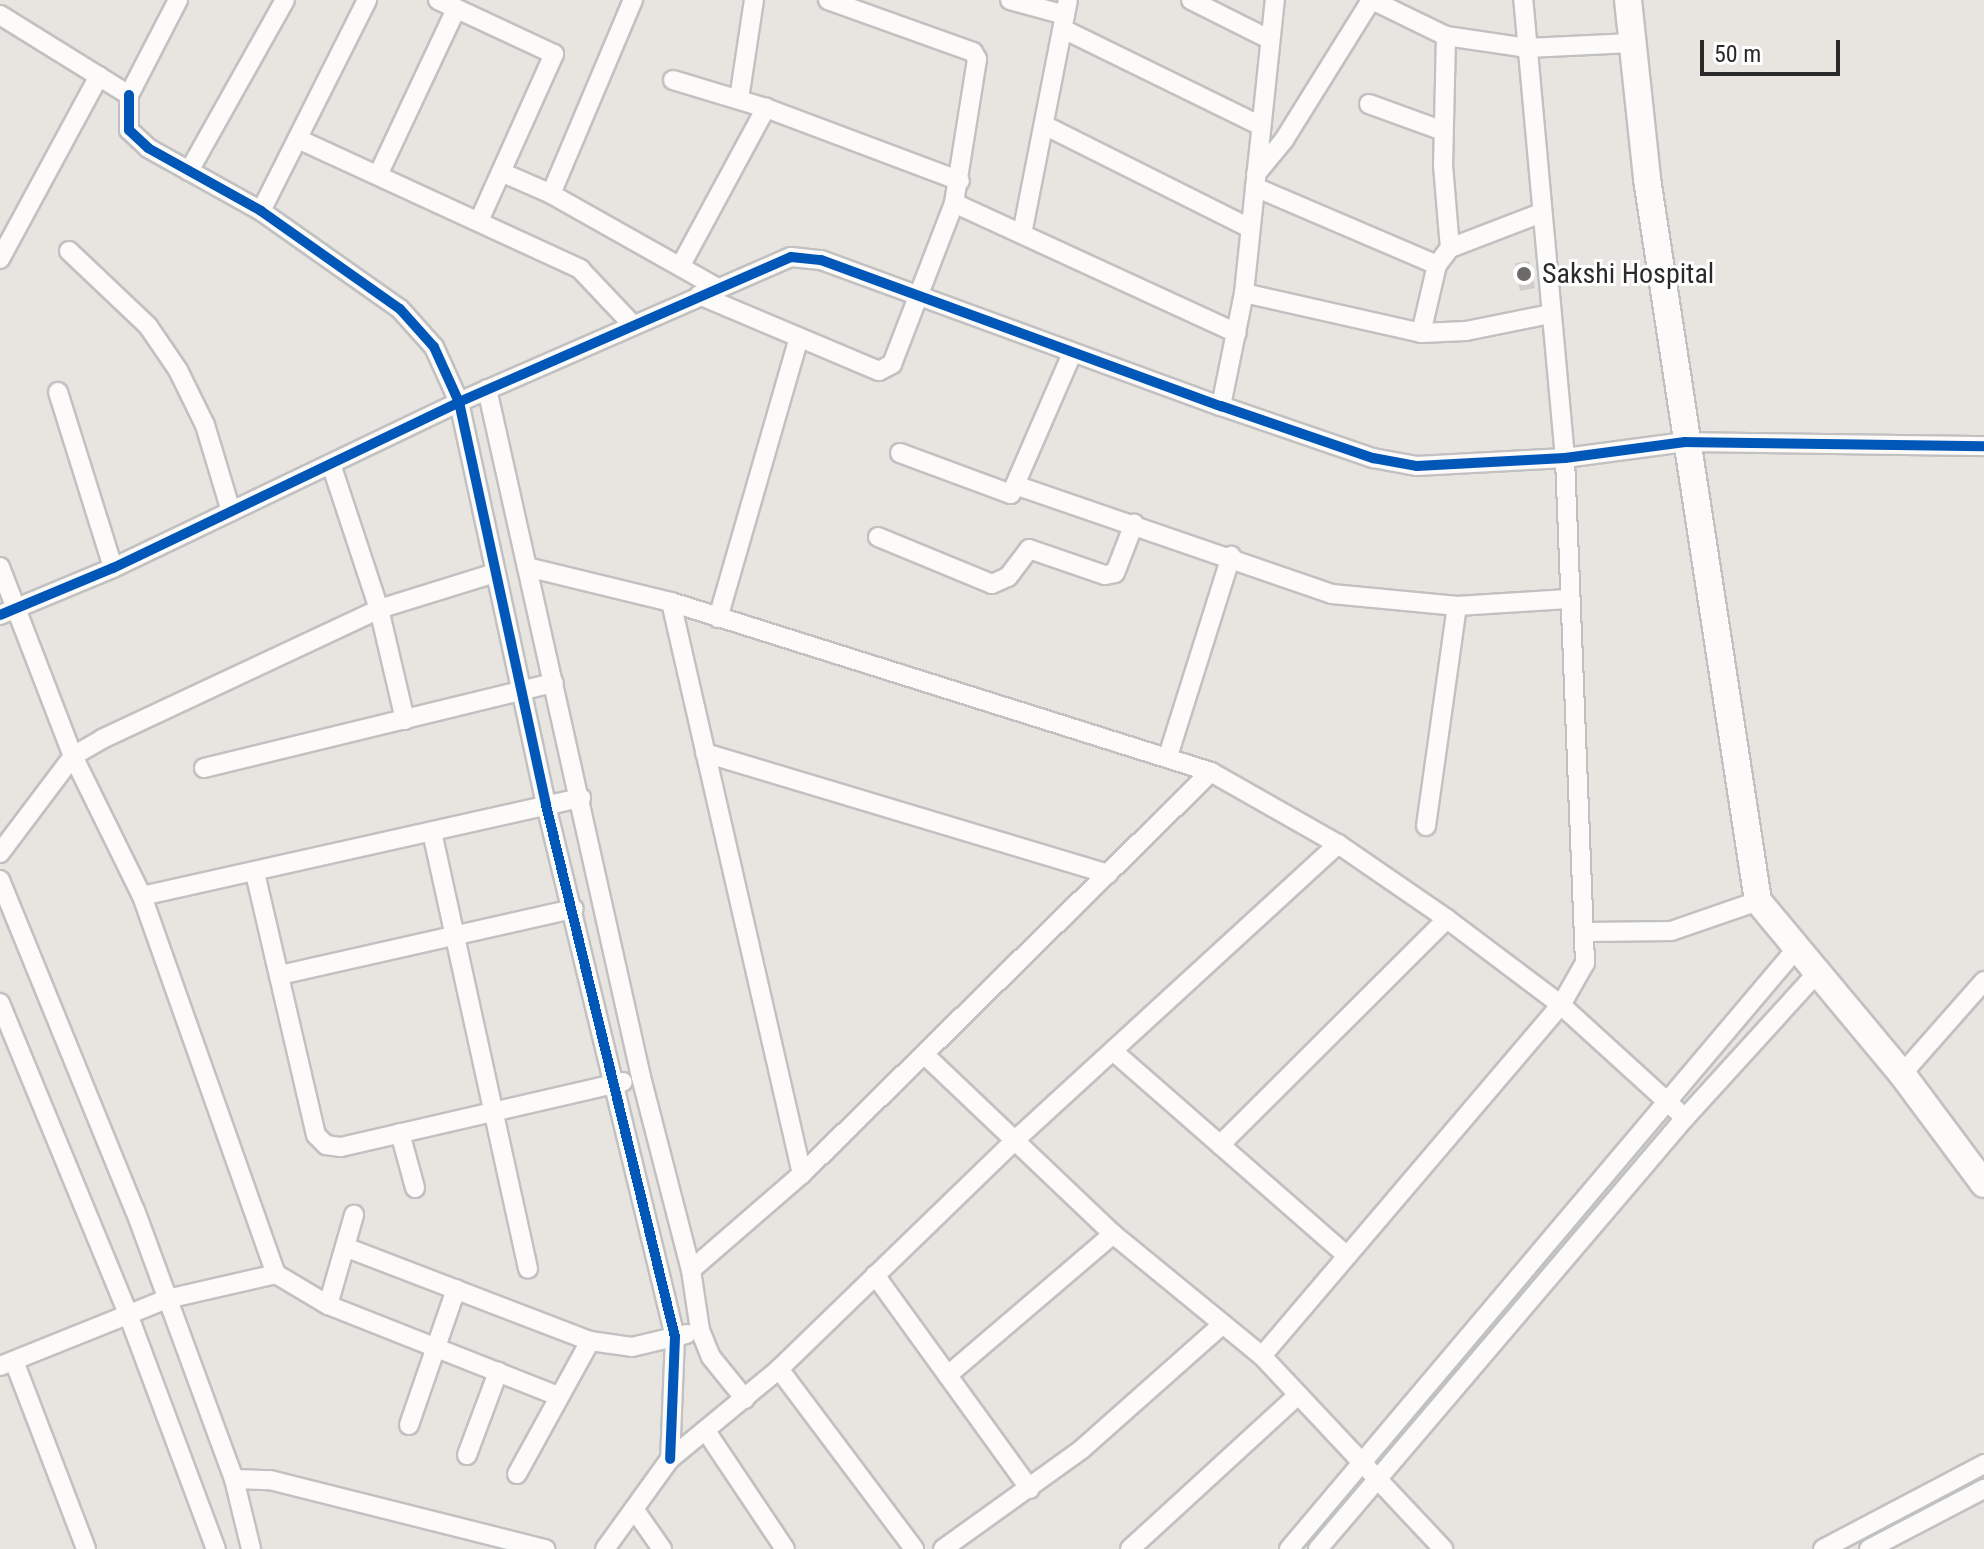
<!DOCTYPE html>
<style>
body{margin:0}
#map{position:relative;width:1984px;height:1549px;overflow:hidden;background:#e8e4e0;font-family:"Roboto Condensed",sans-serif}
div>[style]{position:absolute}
.building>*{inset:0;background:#cfccc9}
.roads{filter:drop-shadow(2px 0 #c2c1c1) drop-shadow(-2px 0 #c2c1c1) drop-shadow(0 2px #c2c1c1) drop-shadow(0 -2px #c2c1c1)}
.street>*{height:18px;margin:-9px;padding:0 9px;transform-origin:9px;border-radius:9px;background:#fcfbfa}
.secondary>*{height:26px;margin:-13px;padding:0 13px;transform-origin:13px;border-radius:13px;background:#fcfbfa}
.cycleway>*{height:10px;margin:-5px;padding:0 5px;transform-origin:5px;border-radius:5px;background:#0057b8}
.dots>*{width:22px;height:22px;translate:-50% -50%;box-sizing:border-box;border:4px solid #fff;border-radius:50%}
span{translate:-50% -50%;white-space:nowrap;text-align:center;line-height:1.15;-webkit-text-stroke:6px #fff;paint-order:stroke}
.poi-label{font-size:28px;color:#2a2a2a}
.left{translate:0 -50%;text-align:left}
.scale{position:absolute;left:1700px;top:40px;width:140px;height:36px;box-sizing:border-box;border:4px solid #2a2a2a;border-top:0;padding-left:10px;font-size:24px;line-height:28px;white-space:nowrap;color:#2a2a2a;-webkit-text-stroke:6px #fff;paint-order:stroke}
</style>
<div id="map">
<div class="building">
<i style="clip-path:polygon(1529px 261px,1535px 288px,1520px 291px,1515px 263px)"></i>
</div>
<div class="roads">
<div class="street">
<i style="left:438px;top:0;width:128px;rotate:25deg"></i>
<i style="left:554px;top:54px;width:183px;rotate:114.2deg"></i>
<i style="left:1010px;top:0;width:57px;rotate:15.3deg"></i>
<i style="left:1191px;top:0;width:87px;rotate:26.6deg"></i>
<i style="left:1372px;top:0;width:82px;rotate:25.9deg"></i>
<i style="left:1446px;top:36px;width:82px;rotate:8.4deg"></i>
<i style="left:1527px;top:48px;width:105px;rotate:-2.7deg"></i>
<i style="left:0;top:15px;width:152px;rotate:31.8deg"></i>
<i style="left:129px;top:95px;width:107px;rotate:-62.7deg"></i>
<i style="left:1063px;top:29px;width:220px;rotate:26.1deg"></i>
<i style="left:1446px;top:36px;width:129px;rotate:91.3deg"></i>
<i style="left:1443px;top:165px;width:83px;rotate:85.2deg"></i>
<i style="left:673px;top:80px;width:97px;rotate:16.8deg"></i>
<i style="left:766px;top:108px;width:207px;rotate:20.6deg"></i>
<i style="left:129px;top:95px;width:35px;rotate:90deg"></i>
<i style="left:129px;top:130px;width:26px;rotate:43deg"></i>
<i style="left:148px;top:148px;width:129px;rotate:29.1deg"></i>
<i style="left:261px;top:211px;width:170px;rotate:35.2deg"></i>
<i style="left:400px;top:309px;width:51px;rotate:48.2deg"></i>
<i style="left:434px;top:347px;width:60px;rotate:65.6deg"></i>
<i style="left:459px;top:402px;width:412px;rotate:77.8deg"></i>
<i style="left:546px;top:805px;width:547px;rotate:76.37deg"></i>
<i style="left:675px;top:1337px;width:122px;rotate:92.3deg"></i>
<i style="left:739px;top:99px;width:100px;rotate:-81.4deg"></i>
<i style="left:1369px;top:104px;width:79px;rotate:20deg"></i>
<i style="left:1044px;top:125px;width:230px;rotate:26.6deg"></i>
<i style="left:298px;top:139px;width:311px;rotate:24.7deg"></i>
<i style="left:580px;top:269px;width:77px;rotate:46.6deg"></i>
<i style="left:189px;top:171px;width:196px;rotate:-60.7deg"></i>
<i style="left:501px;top:172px;width:55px;rotate:23.7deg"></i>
<i style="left:551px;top:194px;width:189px;rotate:29.4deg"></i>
<i style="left:1256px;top:174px;width:44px;rotate:-50.5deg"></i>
<i style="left:1284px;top:140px;width:165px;rotate:-58.1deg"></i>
<i style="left:378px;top:175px;width:183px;rotate:-64.8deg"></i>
<i style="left:1255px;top:187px;width:198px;rotate:23.2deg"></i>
<i style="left:551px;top:194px;width:211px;rotate:-67.1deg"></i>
<i style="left:954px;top:203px;width:311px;rotate:24.7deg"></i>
<i style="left:261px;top:211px;width:236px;rotate:-63.3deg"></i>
<i style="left:1022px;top:234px;width:238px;rotate:-78.9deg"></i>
<i style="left:69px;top:251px;width:109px;rotate:43.5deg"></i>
<i style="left:148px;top:326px;width:53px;rotate:55.7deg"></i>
<i style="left:178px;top:370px;width:61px;rotate:63.9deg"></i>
<i style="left:205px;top:425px;width:90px;rotate:73.2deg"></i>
<i style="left:0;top:259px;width:208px;rotate:-61.6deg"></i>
<i style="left:681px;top:265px;width:179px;rotate:-61.6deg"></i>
<i style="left:1244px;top:293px;width:181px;rotate:12.7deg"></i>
<i style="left:1421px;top:333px;width:45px;rotate:-2.5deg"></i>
<i style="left:1466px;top:331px;width:86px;rotate:-11.4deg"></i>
<i style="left:699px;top:295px;width:195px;rotate:22.9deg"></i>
<i style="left:879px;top:371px;width:15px;rotate:-28deg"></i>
<i style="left:892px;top:364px;width:173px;rotate:-68.9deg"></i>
<i style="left:954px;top:203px;width:146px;rotate:-80.9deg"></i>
<i style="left:977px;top:59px;width:8px;rotate:-120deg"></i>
<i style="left:973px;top:52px;width:154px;rotate:-160.3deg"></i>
<i style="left:1421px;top:333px;width:70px;rotate:-76.8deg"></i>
<i style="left:1437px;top:265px;width:21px;rotate:-53deg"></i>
<i style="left:1450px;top:248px;width:97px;rotate:-21deg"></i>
<i style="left:487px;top:389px;width:705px;rotate:77.38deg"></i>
<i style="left:641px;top:1077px;width:199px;rotate:75.5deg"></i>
<i style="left:691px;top:1270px;width:61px;rotate:81.5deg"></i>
<i style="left:700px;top:1330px;width:29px;rotate:68deg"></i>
<i style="left:711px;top:1357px;width:54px;rotate:51deg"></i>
<i style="left:58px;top:392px;width:184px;rotate:72.6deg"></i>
<i style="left:1221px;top:406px;width:115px;rotate:-78.5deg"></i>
<i style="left:1244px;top:293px;width:295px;rotate:-84deg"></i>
<i style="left:900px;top:453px;width:118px;rotate:20.3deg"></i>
<i style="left:1011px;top:494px;width:153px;rotate:-66.5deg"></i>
<i style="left:331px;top:464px;width:153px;rotate:71.7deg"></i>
<i style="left:379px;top:609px;width:114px;rotate:76.8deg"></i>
<i style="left:1018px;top:486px;width:332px;rotate:19deg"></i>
<i style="left:1332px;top:594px;width:126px;rotate:5.5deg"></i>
<i style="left:1457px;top:606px;width:111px;rotate:-3.6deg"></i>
<i style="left:878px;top:537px;width:123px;rotate:22.4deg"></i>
<i style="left:992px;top:584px;width:17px;rotate:-24deg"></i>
<i style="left:1008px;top:577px;width:35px;rotate:-53deg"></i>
<i style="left:1029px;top:549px;width:80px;rotate:18.9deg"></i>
<i style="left:1105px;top:575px;width:10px;rotate:-11deg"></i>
<i style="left:1115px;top:573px;width:53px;rotate:-68.8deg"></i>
<i style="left:0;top:567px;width:203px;rotate:68.9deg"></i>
<i style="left:73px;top:756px;width:156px;rotate:63.8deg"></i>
<i style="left:142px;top:896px;width:401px;rotate:70.5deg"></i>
<i style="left:276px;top:1274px;width:61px;rotate:30.8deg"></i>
<i style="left:328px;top:1305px;width:247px;rotate:21.6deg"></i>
<i style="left:531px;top:568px;width:144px;rotate:13.7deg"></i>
<i style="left:671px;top:602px;width:566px;rotate:17.47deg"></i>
<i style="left:1211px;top:772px;width:146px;rotate:29.6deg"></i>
<i style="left:1338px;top:844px;width:132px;rotate:34.5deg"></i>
<i style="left:1447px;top:919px;width:143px;rotate:37deg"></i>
<i style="left:1561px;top:1005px;width:168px;rotate:42.3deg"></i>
<i style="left:671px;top:602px;width:587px;rotate:77.1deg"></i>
<i style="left:0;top:615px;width:122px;rotate:-22.6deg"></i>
<i style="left:113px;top:568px;width:384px;rotate:-25.6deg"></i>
<i style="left:459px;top:402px;width:362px;rotate:-23.6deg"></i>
<i style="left:791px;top:257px;width:30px;rotate:6deg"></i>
<i style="left:821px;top:260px;width:426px;rotate:20.1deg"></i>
<i style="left:1221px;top:406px;width:161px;rotate:18.9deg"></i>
<i style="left:1373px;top:458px;width:45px;rotate:10.3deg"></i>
<i style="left:1417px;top:466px;width:148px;rotate:-3.1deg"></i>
<i style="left:1565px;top:458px;width:121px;rotate:-7.6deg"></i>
<i style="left:1685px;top:442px;width:299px;rotate:0.8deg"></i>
<i style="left:718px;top:618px;width:291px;rotate:-73.9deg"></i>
<i style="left:705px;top:753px;width:421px;rotate:16.7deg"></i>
<i style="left:1168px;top:756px;width:210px;rotate:-72.5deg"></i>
<i style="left:204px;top:768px;width:360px;rotate:-13.7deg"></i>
<i style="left:1426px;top:826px;width:222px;rotate:-82deg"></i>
<i style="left:432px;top:832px;width:447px;rotate:77.6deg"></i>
<i style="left:0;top:853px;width:121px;rotate:-53deg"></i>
<i style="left:73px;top:756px;width:34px;rotate:-30deg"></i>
<i style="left:102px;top:739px;width:306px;rotate:-25.1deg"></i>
<i style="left:379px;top:609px;width:121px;rotate:-17.2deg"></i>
<i style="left:255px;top:873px;width:269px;rotate:76.9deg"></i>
<i style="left:316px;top:1135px;width:14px;rotate:45deg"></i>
<i style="left:326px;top:1145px;width:15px;rotate:8deg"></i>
<i style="left:341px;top:1147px;width:289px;rotate:-13deg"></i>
<i style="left:0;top:880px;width:357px;rotate:67.8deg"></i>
<i style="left:135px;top:1210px;width:287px;rotate:69.8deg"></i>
<i style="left:234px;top:1479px;width:72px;rotate:76.3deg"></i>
<i style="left:142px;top:896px;width:450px;rotate:-12.6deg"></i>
<i style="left:1587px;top:932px;width:84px;rotate:-0.7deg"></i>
<i style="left:1671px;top:931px;width:92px;rotate:-19deg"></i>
<i style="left:280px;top:975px;width:301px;rotate:-12.7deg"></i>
<i style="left:0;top:1003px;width:336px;rotate:67.6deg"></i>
<i style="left:128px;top:1314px;width:251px;rotate:69.5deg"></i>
<i style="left:1113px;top:1051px;width:311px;rotate:41.2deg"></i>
<i style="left:925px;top:1055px;width:260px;rotate:43.6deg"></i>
<i style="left:1113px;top:1234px;width:193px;rotate:39.3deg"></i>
<i style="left:1262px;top:1356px;width:265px;rotate:46.8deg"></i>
<i style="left:1902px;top:1074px;width:124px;rotate:-48.6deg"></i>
<i style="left:400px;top:1133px;width:57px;rotate:74.7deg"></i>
<i style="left:1220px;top:1145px;width:320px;rotate:-44.9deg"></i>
<i style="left:345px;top:1247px;width:262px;rotate:21deg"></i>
<i style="left:590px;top:1341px;width:42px;rotate:8.1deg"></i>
<i style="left:632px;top:1347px;width:56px;rotate:-13.5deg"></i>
<i style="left:691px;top:1270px;width:147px;rotate:-40.9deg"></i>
<i style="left:802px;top:1174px;width:573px;rotate:-44.51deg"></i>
<i style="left:875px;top:1275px;width:264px;rotate:54.1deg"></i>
<i style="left:328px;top:1305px;width:94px;rotate:-73.9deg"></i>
<i style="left:1262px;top:1356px;width:461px;rotate:-49.6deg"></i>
<i style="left:1561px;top:1005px;width:48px;rotate:-60.3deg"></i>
<i style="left:1585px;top:963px;width:505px;rotate:-92.27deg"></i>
<i style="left:1565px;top:458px;width:460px;rotate:-95.2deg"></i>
<i style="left:14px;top:1361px;width:201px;rotate:69deg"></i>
<i style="left:0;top:1366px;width:180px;rotate:-21.9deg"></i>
<i style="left:167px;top:1299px;width:112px;rotate:-12.9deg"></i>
<i style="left:779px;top:1369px;width:225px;rotate:53.1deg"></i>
<i style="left:948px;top:1375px;width:217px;rotate:-40.5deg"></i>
<i style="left:409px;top:1425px;width:144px;rotate:-70.9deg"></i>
<i style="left:706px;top:1431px;width:142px;rotate:56.2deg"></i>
<i style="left:467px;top:1455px;width:89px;rotate:-69.5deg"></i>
<i style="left:517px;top:1474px;width:152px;rotate:-61.2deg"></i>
<i style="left:234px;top:1479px;width:36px;rotate:2deg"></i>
<i style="left:270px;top:1480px;width:284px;rotate:14.1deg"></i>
<i style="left:634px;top:1509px;width:49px;rotate:55deg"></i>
<i style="left:605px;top:1549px;width:111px;rotate:-54.2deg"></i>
<i style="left:670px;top:1459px;width:141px;rotate:-39.5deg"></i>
<i style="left:779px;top:1369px;width:326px;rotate:-44.1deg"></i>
<i style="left:1013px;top:1142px;width:441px;rotate:-42.5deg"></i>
<i style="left:943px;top:1549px;width:171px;rotate:-35.7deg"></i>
<i style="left:1082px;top:1449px;width:188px;rotate:-41.6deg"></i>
<i style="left:1130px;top:1549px;width:228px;rotate:-42.5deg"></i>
<i style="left:1289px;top:1549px;width:786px;rotate:-49.8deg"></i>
<i style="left:1318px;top:1549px;width:566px;rotate:-49.59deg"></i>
<i style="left:1685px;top:1118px;width:193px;rotate:-47.7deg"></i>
<i style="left:1823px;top:1549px;width:182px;rotate:-27.8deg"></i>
<i style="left:1869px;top:1549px;width:130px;rotate:-27.6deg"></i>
</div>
<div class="secondary">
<i style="left:1628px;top:0;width:180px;rotate:83.9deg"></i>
<i style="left:1647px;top:179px;width:730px;rotate:81.26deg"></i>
<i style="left:1758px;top:901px;width:225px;rotate:50.2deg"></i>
<i style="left:1902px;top:1074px;width:137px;rotate:53.3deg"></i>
</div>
</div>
<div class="cycleway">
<i style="left:129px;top:95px;width:35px;rotate:90deg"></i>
<i style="left:129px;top:130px;width:26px;rotate:43deg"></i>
<i style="left:148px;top:148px;width:129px;rotate:29.1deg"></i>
<i style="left:261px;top:211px;width:170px;rotate:35.2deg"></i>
<i style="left:400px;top:309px;width:51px;rotate:48.2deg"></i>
<i style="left:434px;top:347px;width:60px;rotate:65.6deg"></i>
<i style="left:459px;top:402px;width:412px;rotate:77.8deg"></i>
<i style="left:546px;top:805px;width:547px;rotate:76.37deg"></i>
<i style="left:675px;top:1337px;width:122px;rotate:92.3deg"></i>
<i style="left:0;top:615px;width:122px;rotate:-22.6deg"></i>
<i style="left:113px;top:568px;width:384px;rotate:-25.6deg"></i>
<i style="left:459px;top:402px;width:362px;rotate:-23.6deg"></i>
<i style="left:791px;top:257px;width:30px;rotate:6deg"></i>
<i style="left:821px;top:260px;width:426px;rotate:20.1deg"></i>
<i style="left:1221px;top:406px;width:161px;rotate:18.9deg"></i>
<i style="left:1373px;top:458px;width:45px;rotate:10.3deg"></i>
<i style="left:1417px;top:466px;width:148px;rotate:-3.1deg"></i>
<i style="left:1565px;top:458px;width:121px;rotate:-7.6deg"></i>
<i style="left:1685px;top:442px;width:299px;rotate:0.8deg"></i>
</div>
<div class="dots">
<i style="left:1524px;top:274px;background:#6c6b6a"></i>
</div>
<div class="poi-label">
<span class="left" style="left:1542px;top:274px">Sakshi Hospital</span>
</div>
<div class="scale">50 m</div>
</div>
